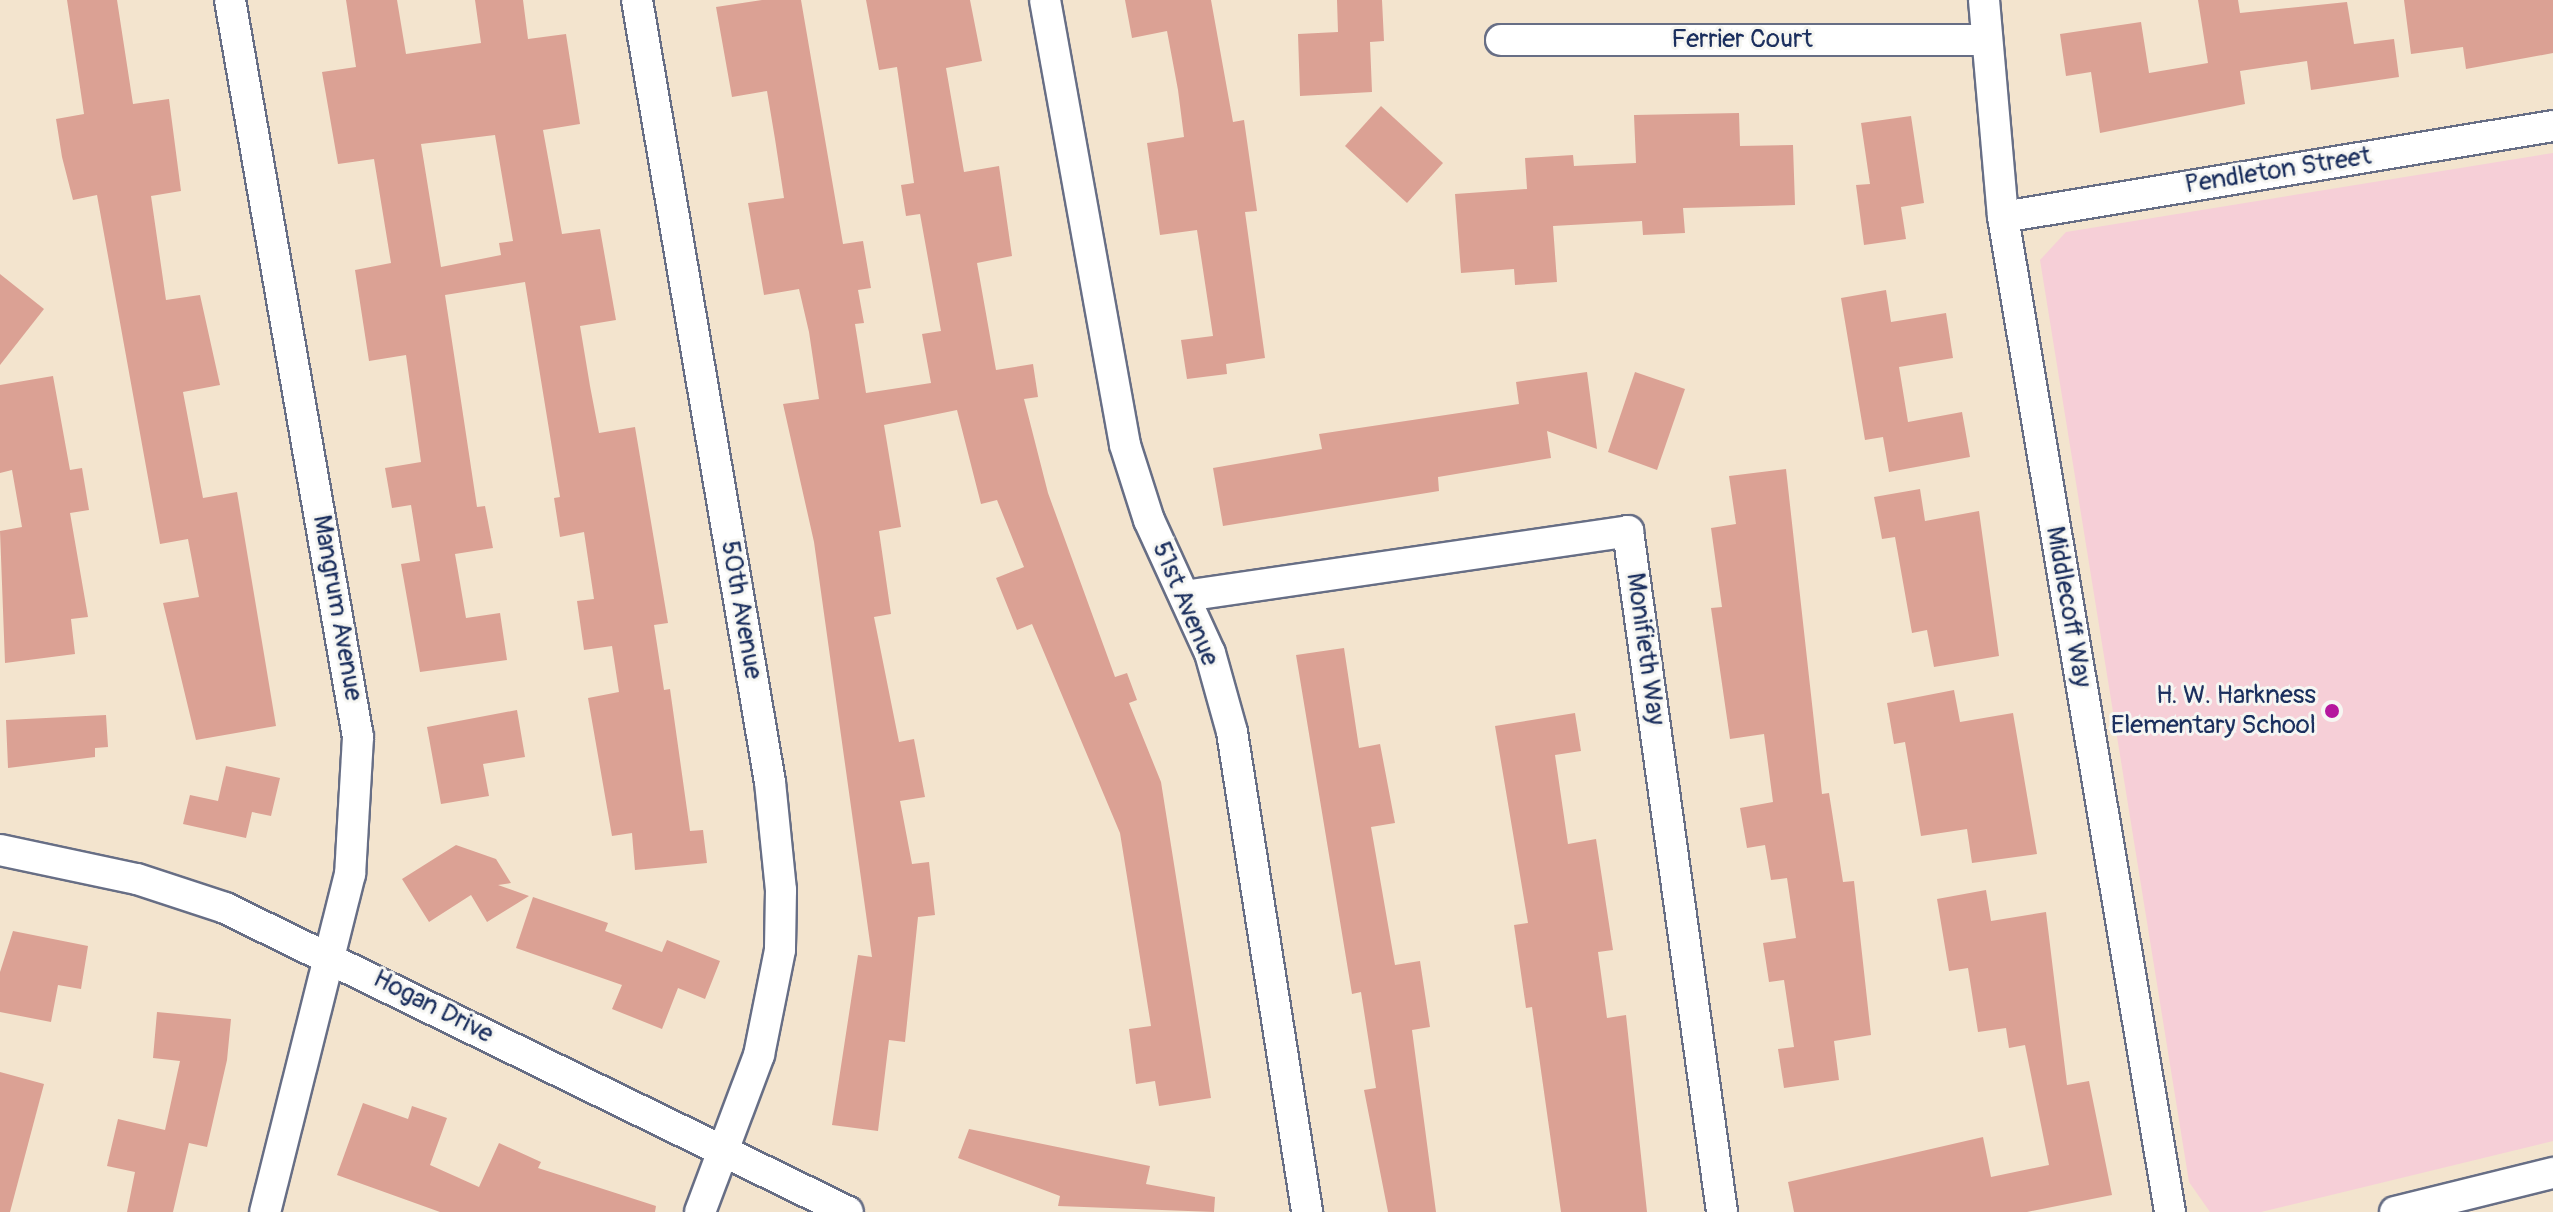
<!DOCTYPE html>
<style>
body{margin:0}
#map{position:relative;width:2553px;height:1212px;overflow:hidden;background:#f3e4ce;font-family:Pangolin,sans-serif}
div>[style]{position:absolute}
.built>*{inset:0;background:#f6cfd7}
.building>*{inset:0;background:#dba194}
.roads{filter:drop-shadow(2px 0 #676e85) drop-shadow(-2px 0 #676e85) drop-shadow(0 2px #676e85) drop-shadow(0 -2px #676e85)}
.street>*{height:30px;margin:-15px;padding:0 15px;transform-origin:15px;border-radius:15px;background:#fff}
.dots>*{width:22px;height:22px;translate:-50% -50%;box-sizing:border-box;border:4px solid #f6f6f2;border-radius:50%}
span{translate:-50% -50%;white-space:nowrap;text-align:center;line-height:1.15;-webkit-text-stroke:6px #f6f6f2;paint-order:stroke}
.street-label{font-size:26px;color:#1b2f5e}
.poi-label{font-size:26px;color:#1b2f5e}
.right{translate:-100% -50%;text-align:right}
</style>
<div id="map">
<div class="built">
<i style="clip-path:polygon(2553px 153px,2553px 1141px,2261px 1212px,2210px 1212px,2189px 1182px,2040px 260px,2066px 232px)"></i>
</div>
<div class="building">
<i style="clip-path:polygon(67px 0,117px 0,133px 104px,169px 99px,181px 191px,151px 196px,166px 300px,200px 295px,220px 385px,183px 392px,203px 498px,237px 492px,276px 726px,196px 740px,163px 603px,199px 597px,188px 539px,160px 544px,97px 195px,73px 200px,62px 157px,56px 119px,84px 114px)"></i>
<i style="clip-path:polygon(evenodd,346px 0,397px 0,406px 54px,481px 43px,475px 0,523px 0,528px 39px,566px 34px,580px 124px,543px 130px,562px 234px,600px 229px,616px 320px,580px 326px,590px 386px,599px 433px,635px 427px,668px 623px,654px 625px,664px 690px,670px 689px,690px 831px,703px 830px,707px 863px,635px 870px,632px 833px,612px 836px,588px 698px,619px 692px,612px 646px,584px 650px,577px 601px,594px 599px,584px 532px,560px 537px,554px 498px,560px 497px,525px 282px,445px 295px,477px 507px,485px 506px,493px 548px,455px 554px,466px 618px,500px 613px,507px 660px,420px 672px,401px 564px,420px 561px,411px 505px,392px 508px,385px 468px,421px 462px,406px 355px,369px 361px,355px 270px,391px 263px,374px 159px,338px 164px,322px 72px,356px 67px,346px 0,495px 135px,513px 241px,499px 243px,501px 255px,441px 267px,421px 144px,495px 135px)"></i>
<i style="clip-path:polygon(762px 0,801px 0,843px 244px,863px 241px,871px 288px,858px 290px,864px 323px,855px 324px,866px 393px,931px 383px,922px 334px,941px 331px,920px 214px,906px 216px,901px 185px,914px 183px,897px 67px,879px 70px,866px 0,970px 0,982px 61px,946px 68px,964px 172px,999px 166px,1012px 256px,977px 263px,996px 370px,1033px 364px,1038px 397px,1024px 399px,1048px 493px,1115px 677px,1127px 673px,1137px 700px,1129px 703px,1161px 782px,1211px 1098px,1159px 1106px,1155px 1081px,1136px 1084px,1129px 1029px,1151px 1026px,1120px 833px,1032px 624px,1017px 630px,996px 578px,1024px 567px,997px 500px,981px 504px,957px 410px,884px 425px,901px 527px,879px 531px,891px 614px,874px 617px,899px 742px,914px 739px,925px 797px,900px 801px,912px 864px,929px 862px,935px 915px,918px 917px,905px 1042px,889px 1040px,878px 1131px,832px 1125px,858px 955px,872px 957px,814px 542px,783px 404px,819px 399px,809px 332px,799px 289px,764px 295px,748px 203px,784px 198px,775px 139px,767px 91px,732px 97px,716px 7px)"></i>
<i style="clip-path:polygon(1125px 0,1211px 0,1233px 122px,1244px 120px,1257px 211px,1245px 212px,1265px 358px,1226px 364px,1227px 374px,1187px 379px,1181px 340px,1213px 336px,1197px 230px,1160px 235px,1147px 143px,1184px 137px,1178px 90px,1167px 31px,1132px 38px)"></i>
<i style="clip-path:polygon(1337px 0,1382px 0,1384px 41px,1370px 42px,1372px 92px,1300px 96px,1298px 34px,1338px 32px)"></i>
<i style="clip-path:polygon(2198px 0,2238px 0,2240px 13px,2347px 2px,2354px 44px,2394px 39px,2399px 77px,2311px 90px,2307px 61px,2240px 71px,2245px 104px,2100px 133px,2091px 72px,2066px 76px,2060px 34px,2141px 22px,2149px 73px,2208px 63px)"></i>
<i style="clip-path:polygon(2404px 0,2553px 0,2553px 53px,2466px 69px,2463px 47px,2411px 54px)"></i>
<i style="clip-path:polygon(1381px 106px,1443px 163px,1407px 203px,1345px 146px)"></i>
<i style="clip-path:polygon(1739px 113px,1740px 146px,1793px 145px,1795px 205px,1683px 208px,1685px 233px,1643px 235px,1642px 221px,1553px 226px,1557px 282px,1515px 285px,1514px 269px,1461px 273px,1455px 194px,1527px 189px,1525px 158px,1573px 155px,1574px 166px,1636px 163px,1634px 115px)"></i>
<i style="clip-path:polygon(1911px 116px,1924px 203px,1901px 207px,1906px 239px,1864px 245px,1856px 185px,1870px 184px,1861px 123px)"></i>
<i style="clip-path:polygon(0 274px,44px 309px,0 365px)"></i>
<i style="clip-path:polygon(1886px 290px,1891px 322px,1946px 313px,1953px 358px,1899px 367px,1908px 422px,1962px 412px,1970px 457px,1889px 472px,1883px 437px,1865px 440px,1841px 298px)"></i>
<i style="clip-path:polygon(1587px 372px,1597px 449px,1547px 431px,1551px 458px,1438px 477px,1439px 491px,1223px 526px,1213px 468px,1322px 449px,1319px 434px,1519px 404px,1516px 382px)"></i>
<i style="clip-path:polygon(1635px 372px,1685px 389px,1657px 470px,1608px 452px)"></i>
<i style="clip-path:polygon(53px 376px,70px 470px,82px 468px,89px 510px,70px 513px,88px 617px,71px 619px,75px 654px,5px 663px,0 531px,22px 527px,12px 470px,0 473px,0 385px)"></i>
<i style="clip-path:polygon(1786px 469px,1822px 794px,1829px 793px,1843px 882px,1854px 881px,1871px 1035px,1834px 1041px,1839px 1080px,1784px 1088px,1778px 1049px,1794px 1047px,1784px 980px,1769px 982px,1763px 943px,1796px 938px,1787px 878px,1771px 880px,1765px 845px,1747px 848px,1740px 808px,1773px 802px,1764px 734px,1730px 739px,1711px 608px,1722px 607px,1711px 528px,1736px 524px,1729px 476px)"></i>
<i style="clip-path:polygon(1920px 489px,1925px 521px,1979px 511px,1999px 656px,1934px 667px,1927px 630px,1912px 633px,1895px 537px,1882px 539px,1874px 497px)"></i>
<i style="clip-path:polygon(1344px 648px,1359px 748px,1380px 744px,1395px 823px,1371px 827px,1395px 965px,1420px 961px,1430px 1027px,1412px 1030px,1436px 1212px,1388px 1212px,1364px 1090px,1376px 1088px,1361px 992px,1352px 994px,1296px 655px)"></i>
<i style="clip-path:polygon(1954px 690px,1960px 722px,2013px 713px,2037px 854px,1972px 863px,1967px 829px,1921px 836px,1905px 742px,1894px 744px,1887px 703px)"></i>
<i style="clip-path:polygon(517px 710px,525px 757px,483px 764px,489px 796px,441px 804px,427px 727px)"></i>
<i style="clip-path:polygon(1575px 713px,1581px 751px,1555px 755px,1568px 844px,1596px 839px,1613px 950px,1598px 952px,1607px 1018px,1626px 1015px,1647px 1212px,1561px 1212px,1532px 1007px,1526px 1008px,1514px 925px,1528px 923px,1495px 726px)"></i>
<i style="clip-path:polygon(106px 715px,108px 747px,95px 748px,95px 757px,8px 768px,6px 720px)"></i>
<i style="clip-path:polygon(226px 766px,280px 778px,271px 816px,252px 812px,246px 838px,183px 824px,190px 795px,218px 801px)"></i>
<i style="clip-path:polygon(456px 845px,496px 859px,511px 883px,498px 885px,529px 896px,487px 922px,471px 895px,429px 922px,402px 879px)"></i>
<i style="clip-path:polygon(1986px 890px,1991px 921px,2046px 912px,2067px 1085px,2089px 1081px,2112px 1195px,2027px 1212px,1794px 1212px,1788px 1182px,1983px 1137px,1991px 1177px,2049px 1165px,2025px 1045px,2009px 1048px,2006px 1028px,1978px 1032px,1968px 968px,1949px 971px,1937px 899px)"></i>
<i style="clip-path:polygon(533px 897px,608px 923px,605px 931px,662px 952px,667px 940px,720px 961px,705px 999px,678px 988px,662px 1029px,612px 1009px,622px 985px,516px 948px)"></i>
<i style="clip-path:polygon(13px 931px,88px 946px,81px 989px,58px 985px,51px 1022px,0 1012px,0 972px)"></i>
<i style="clip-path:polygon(157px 1012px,231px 1019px,227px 1060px,207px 1147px,189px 1143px,173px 1212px,127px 1212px,135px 1172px,107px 1166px,118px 1119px,165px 1130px,180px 1061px,153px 1058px)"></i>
<i style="clip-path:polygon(0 1072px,44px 1084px,10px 1212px,0 1212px)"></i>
<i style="clip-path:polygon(363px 1103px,408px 1119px,412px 1106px,447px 1118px,430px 1165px,479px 1187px,499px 1143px,541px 1162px,538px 1168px,656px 1206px,655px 1212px,440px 1212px,337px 1175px)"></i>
<i style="clip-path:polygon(969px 1129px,1150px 1166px,1146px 1184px,1215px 1197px,1214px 1212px,1058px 1206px,1060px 1196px,958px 1158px)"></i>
</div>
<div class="roads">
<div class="street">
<i style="left:230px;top:0;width:748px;rotate:80.15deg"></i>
<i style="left:358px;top:737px;width:137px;rotate:93.3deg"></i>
<i style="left:350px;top:874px;width:349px;rotate:104.1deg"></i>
<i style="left:637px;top:0;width:793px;rotate:80.35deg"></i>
<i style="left:770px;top:782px;width:109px;rotate:84.2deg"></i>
<i style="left:781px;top:890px;width:60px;rotate:91deg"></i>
<i style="left:780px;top:950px;width:107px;rotate:101.3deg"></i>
<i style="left:759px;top:1055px;width:168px;rotate:110.6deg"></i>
<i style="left:1045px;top:0;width:452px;rotate:79.8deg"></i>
<i style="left:1125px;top:445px;width:79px;rotate:72.3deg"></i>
<i style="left:1149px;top:520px;width:146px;rotate:65.4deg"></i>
<i style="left:1210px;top:653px;width:82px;rotate:74.4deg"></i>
<i style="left:1232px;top:732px;width:486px;rotate:81.1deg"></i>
<i style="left:1984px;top:0;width:218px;rotate:85deg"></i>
<i style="left:2003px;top:217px;width:1009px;rotate:80.47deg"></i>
<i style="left:1501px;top:40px;width:482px"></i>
<i style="left:2003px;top:217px;width:557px;rotate:-9.39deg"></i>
<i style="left:1185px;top:596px;width:448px;rotate:-8.3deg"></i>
<i style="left:1628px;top:531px;width:687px;rotate:82.14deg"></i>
<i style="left:0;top:850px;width:140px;rotate:12deg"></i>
<i style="left:137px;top:879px;width:93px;rotate:18.2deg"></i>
<i style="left:225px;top:908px;width:693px;rotate:26.01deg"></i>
<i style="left:2395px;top:1212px;width:163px;rotate:-13.9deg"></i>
</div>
</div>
<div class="dots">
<i style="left:2332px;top:711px;background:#b5179e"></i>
</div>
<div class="street-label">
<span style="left:1742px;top:40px">Ferrier Court</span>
<span style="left:2278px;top:171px;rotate:-9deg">Pendleton Street</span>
<span style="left:1185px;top:604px;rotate:67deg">51st Avenue</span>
<span style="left:2068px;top:607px;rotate:80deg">Middlecoff Way</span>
<span style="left:337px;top:608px;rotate:80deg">Mangrum Avenue</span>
<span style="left:741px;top:610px;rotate:80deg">50th Avenue</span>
<span style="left:1645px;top:649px;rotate:82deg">Monifieth Way</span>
<span style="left:433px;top:1007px;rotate:27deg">Hogan Drive</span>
</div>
<div class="poi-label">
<span class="right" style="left:2316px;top:711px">H. W. Harkness<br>Elementary School</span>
</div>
</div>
